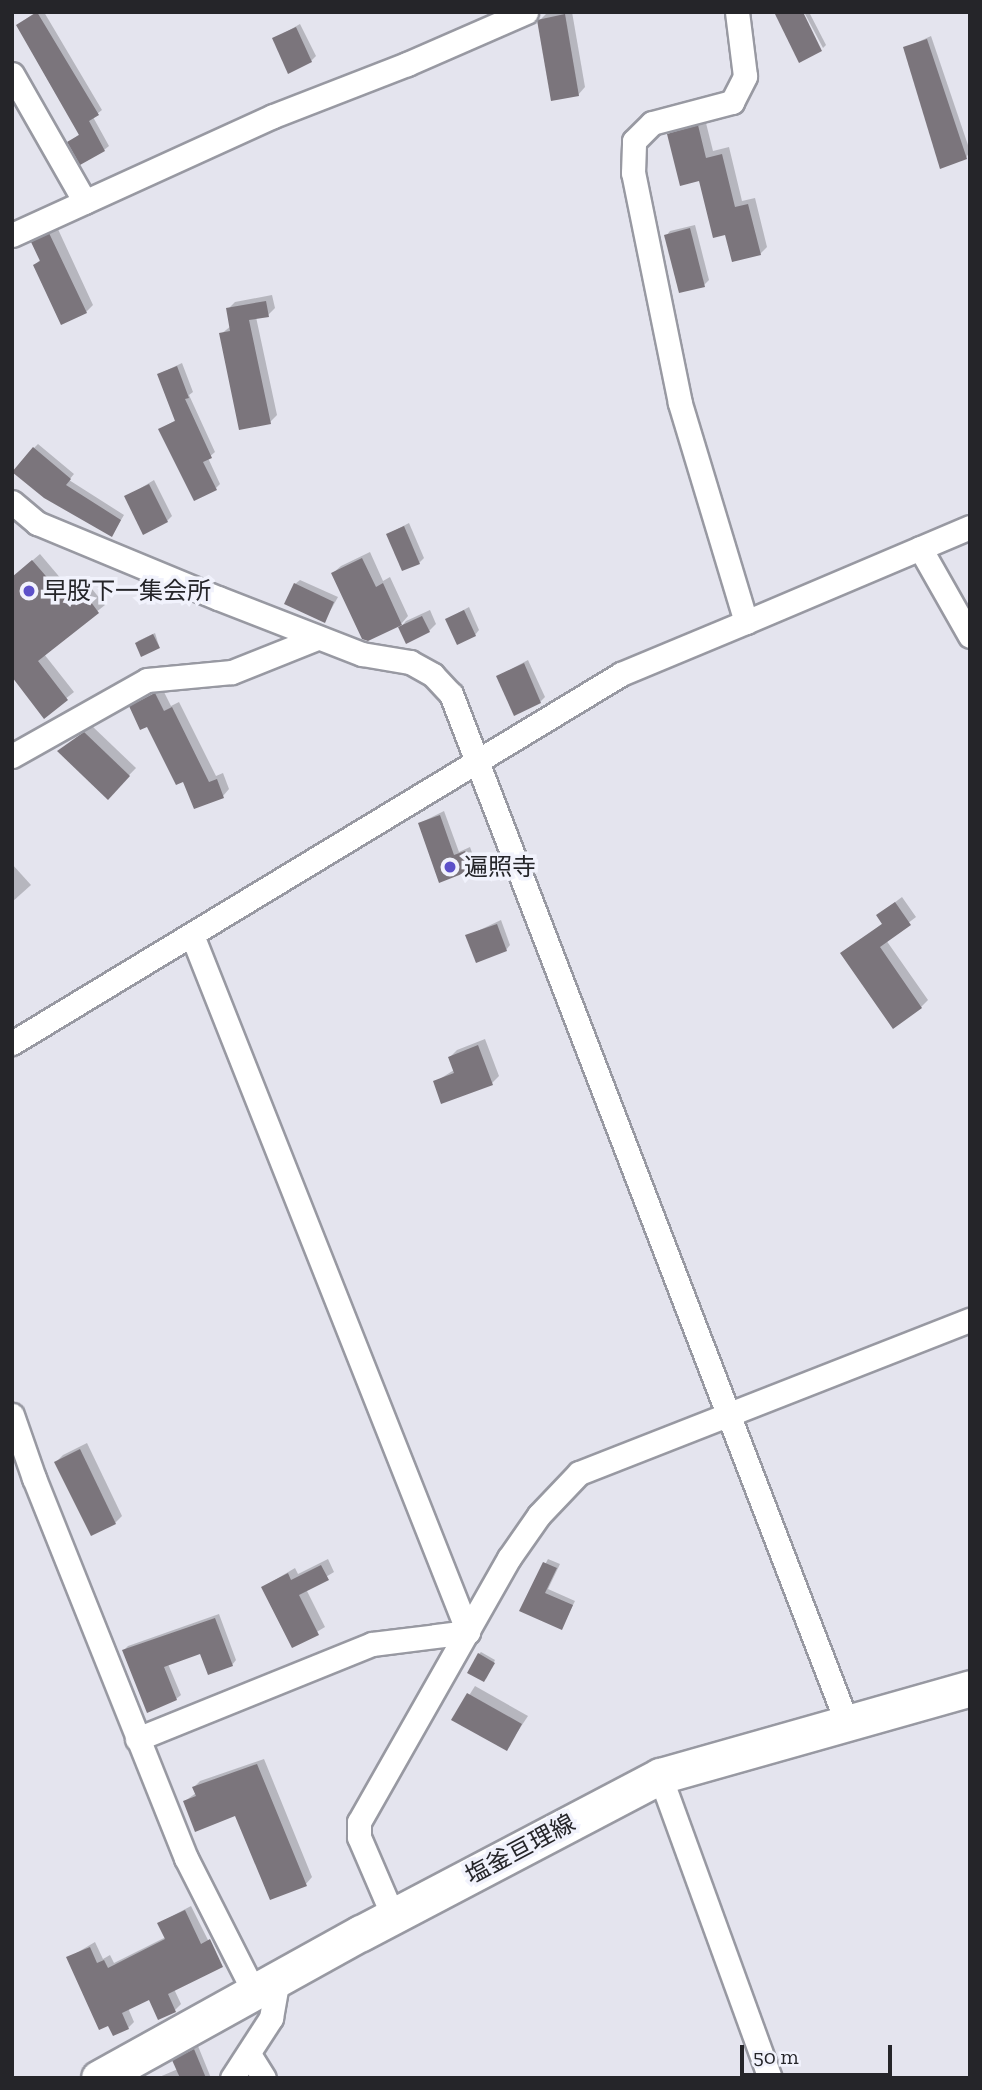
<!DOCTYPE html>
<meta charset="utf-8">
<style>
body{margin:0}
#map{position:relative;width:982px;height:2090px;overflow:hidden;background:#e4e4ee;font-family:"Zilla Slab","Noto Sans JP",serif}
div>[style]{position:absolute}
.shadow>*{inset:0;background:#0003}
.building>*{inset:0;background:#7b757c}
.roads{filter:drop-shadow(2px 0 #9899a2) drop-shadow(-2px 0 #9899a2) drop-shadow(0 2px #9899a2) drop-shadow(0 -2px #9899a2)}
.minor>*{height:23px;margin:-11.5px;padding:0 11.5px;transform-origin:11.5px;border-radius:11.5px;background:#fff}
.primary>*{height:35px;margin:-17.5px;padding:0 17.5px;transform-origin:17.5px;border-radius:17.5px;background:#fff}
.dots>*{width:19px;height:19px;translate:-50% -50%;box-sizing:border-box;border:4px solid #f1f2fc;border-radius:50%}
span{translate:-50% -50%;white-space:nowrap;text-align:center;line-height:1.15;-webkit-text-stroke:7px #f1f2fc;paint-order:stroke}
.poi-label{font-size:24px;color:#252529}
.left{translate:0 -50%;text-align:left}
.street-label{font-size:24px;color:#252529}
.frame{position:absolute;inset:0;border:14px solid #252529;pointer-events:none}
.scale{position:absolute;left:740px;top:2045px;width:152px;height:32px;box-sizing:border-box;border:4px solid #252529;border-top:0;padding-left:9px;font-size:21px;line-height:24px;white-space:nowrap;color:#252529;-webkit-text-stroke:5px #f1f2fc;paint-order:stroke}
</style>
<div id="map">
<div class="shadow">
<i style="clip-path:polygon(36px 12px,44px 12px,102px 110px,93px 117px,109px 146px,104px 150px,69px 142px,81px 133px,23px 21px)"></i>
<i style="clip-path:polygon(572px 12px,585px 87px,578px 95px,539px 21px,547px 13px)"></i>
<i style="clip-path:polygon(804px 12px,809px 12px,826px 45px,823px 48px)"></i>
<i style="clip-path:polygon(300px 24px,316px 56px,311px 61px,274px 39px)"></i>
<i style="clip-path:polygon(931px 36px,970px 151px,966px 158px,941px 166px,905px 48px)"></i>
<i style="clip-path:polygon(705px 119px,713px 151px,729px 147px,742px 201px,755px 198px,767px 247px,760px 254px,726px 232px,700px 179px,669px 134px,676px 127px)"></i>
<i style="clip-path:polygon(695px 225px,709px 280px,704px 285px,666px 236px,670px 231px)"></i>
<i style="clip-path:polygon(57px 227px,93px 305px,86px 312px,35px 265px,41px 259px,33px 242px)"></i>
<i style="clip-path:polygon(272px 295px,275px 308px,268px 315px,256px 317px,277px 415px,270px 422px,221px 334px,231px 326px,228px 309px,235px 302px)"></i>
<i style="clip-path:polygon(182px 363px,193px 392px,189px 395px,215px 452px,208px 458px,220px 484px,216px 488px,160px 429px,176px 420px,159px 374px)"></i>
<i style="clip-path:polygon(38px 444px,74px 474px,69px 480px,124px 515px,112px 535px,45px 496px,34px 448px)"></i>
<i style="clip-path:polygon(154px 480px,172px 516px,167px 521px,126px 497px)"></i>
<i style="clip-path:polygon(409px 523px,424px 558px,419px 563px,388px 534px)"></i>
<i style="clip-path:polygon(370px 552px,383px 581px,390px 577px,408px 616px,402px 623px,368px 639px,333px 573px,341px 566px)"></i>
<i style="clip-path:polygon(40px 554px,79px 600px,92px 589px,105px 605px,44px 654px,74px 692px,44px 716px,12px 578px)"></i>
<i style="clip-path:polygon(300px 580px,338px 597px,325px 620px,295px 584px)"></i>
<i style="clip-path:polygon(469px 607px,479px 630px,475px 635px,447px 619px)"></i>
<i style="clip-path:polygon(430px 610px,436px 624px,429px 631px,400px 628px,406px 621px)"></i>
<i style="clip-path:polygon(155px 633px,159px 646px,137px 643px,138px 641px)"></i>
<i style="clip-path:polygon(528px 660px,545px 697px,540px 702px,498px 676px)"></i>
<i style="clip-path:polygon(162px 688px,171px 706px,179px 702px,216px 776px,223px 773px,229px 789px,223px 796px,184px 779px,147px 724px,131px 707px)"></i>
<i style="clip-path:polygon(92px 726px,136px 768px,108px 797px,59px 751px)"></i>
<i style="clip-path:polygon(444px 811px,459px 852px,470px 847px,476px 864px,440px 881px,420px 823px)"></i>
<i style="clip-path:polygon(12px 864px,31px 885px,12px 902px)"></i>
<i style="clip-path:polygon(902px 897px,916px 917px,886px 940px,928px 1000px,921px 1007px,843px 954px,883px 923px,878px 915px)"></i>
<i style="clip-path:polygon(501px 920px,510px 945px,506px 950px,467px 936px)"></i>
<i style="clip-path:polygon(485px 1039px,499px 1076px,492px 1083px,435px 1082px,454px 1070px,450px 1057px,457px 1050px)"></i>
<i style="clip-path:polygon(87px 1443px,122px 1516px,115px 1523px,56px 1462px,63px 1455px)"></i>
<i style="clip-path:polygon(328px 1559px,334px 1572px,306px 1589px,325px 1627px,293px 1646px,263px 1587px,295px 1568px,298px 1574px)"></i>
<i style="clip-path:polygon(548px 1559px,560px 1564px,548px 1589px,575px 1601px,562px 1627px,521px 1610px)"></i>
<i style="clip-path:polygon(219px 1614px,236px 1660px,232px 1665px,201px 1651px,168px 1664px,181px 1695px,176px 1699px,124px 1650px,128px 1646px)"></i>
<i style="clip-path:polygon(481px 1652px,495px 1660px,486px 1679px,479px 1654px)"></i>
<i style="clip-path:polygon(475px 1686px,528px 1716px,506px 1749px,454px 1719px)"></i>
<i style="clip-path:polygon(264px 1759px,312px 1877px,306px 1884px,236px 1814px,185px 1801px,196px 1793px,194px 1787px,200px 1781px)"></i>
<i style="clip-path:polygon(191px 1906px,221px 1966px,174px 1989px,181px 2004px,175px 2010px,159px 2017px,150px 1998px,128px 2008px,134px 2022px,128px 2028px,68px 1958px,95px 1942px,103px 1959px,110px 1955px,114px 1963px,166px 1937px,159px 1923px)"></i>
<i style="clip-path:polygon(216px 1935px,228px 1960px,224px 1964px,211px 1937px)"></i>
<i style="clip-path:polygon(198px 2046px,211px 2078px,157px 2078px,178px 2069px,175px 2061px)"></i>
</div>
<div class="building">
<i style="clip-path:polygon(37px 12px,99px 115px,89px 121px,105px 151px,80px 165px,67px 142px,79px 135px,16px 25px)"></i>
<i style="clip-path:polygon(774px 12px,803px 12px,822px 51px,799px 63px)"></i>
<i style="clip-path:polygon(565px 14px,579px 96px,551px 101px,537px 20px)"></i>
<i style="clip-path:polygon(296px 27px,312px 62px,288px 74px,272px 38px)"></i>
<i style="clip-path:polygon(927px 39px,967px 159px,940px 169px,903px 47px)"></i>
<i style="clip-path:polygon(698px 125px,706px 158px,722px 154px,735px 207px,748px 204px,761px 255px,732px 262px,725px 235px,713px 238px,699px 181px,680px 186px,667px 134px)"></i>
<i style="clip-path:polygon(690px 228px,705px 287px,679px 293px,664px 235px)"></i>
<i style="clip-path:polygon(49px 233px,87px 313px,61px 325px,33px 265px,40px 261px,31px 242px)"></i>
<i style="clip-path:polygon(266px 301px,269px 317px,249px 320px,271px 424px,239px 430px,219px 333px,230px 331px,226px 308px)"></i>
<i style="clip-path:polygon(177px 366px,189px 398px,185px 399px,212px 458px,203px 462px,217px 490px,194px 501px,158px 429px,175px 421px,157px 374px)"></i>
<i style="clip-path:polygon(33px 447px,71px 479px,66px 485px,121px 520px,112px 537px,44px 498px,12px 472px)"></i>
<i style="clip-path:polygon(149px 484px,168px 522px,143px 535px,124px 496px)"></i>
<i style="clip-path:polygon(404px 526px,420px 564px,402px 571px,386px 534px)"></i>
<i style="clip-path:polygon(362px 558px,376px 587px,383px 583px,402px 625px,368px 641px,362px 639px,331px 573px)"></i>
<i style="clip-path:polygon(32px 560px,71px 605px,85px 594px,99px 613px,38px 661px,68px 700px,44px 719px,12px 677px,12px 577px)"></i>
<i style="clip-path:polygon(294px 583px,334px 602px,325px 623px,284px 604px)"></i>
<i style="clip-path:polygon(464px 610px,476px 636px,457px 645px,445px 619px)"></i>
<i style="clip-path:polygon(422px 616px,430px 632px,406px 644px,398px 627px)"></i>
<i style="clip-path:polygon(153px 634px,160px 648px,141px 657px,135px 643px)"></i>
<i style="clip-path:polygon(524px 663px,541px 703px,514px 716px,496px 676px)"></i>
<i style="clip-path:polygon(155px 693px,164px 711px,172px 707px,209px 782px,217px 779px,224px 798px,194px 809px,183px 782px,176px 785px,147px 727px,140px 730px,129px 706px)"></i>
<i style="clip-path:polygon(84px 732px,130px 776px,108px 800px,57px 751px)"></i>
<i style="clip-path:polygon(440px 815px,454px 855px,465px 851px,472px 870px,439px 883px,418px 823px)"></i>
<i style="clip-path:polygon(895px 902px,911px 925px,880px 947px,922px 1008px,893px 1029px,840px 953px,882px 924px,876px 915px)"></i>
<i style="clip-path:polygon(497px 924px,507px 951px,476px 963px,465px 935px)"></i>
<i style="clip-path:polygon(478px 1045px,493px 1085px,441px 1104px,433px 1081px,454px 1073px,448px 1057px)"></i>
<i style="clip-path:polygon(80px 1449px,116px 1524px,91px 1536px,54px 1462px)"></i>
<i style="clip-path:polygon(543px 1562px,557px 1568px,545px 1593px,573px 1605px,562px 1630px,519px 1611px)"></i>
<i style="clip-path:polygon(321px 1565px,329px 1580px,299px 1595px,319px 1635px,292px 1648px,261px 1587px,288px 1573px,291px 1580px)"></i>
<i style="clip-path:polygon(215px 1618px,233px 1666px,208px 1675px,200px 1654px,164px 1667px,177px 1700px,147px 1713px,122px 1650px)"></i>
<i style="clip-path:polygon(478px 1653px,495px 1663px,484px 1682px,467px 1673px)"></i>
<i style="clip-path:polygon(467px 1693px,522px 1724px,507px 1751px,451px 1720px)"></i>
<i style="clip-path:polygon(257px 1764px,307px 1886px,270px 1900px,235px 1816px,195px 1832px,183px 1801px,196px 1796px,192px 1787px)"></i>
<i style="clip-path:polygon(185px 1910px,201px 1944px,210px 1939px,223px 1967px,168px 1994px,176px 2012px,158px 2020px,149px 2000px,122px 2013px,129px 2029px,113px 2036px,108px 2026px,99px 2030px,66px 1957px,90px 1947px,97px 1963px,104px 1960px,108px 1968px,165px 1939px,157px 1923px)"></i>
<i style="clip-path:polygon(194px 2049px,206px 2078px,180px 2078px,172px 2060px)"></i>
</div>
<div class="roads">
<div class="minor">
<i style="left:12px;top:74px;width:147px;rotate:60.3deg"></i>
<i style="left:12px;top:235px;width:287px;rotate:-24.5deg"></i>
<i style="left:273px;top:116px;width:144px;rotate:-21.2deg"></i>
<i style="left:407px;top:64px;width:130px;rotate:-23.6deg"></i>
<i style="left:12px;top:502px;width:33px;rotate:40deg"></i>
<i style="left:37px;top:523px;width:196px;rotate:22.5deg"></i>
<i style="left:218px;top:598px;width:155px;rotate:21.3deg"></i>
<i style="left:362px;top:654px;width:49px;rotate:9.5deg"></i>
<i style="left:410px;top:662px;width:26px;rotate:29deg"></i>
<i style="left:433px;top:675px;width:26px;rotate:47deg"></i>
<i style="left:451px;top:694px;width:1103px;rotate:68.95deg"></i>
<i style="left:920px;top:548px;width:101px;rotate:60.4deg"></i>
<i style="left:746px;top:622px;width:243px;rotate:-23deg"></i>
<i style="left:12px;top:756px;width:155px;rotate:-29.4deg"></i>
<i style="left:147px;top:680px;width:85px;rotate:-5.4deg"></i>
<i style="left:232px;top:672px;width:92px;rotate:-21.8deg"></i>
<i style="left:12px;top:1043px;width:712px;rotate:-31.21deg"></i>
<i style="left:621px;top:674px;width:135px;rotate:-22.6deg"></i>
<i style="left:746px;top:622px;width:229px;rotate:-106.8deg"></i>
<i style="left:680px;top:403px;width:235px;rotate:-101.5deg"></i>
<i style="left:633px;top:173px;width:32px;rotate:-88deg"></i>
<i style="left:634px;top:141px;width:25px;rotate:-45deg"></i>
<i style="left:652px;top:123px;width:83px;rotate:-14.7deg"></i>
<i style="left:732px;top:102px;width:29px;rotate:-63deg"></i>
<i style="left:745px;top:76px;width:64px;rotate:-97.1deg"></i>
<i style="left:12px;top:1415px;width:67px;rotate:70.8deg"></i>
<i style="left:34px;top:1478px;width:409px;rotate:68.2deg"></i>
<i style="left:186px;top:1858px;width:150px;rotate:63.1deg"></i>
<i style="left:137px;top:1739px;width:253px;rotate:-22deg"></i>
<i style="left:372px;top:1644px;width:97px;rotate:-7.1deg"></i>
<i style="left:468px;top:1632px;width:750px;rotate:-111.6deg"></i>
<i style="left:660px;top:1776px;width:321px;rotate:70deg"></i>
<i style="left:393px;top:1916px;width:86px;rotate:-113.3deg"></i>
<i style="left:359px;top:1837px;width:15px;rotate:-90deg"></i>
<i style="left:359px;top:1822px;width:304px;rotate:-60.4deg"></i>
<i style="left:509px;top:1558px;width:52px;rotate:-55.1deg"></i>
<i style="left:539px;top:1515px;width:58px;rotate:-46.4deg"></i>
<i style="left:579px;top:1473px;width:420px;rotate:-21.4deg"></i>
<i style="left:249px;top:2054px;width:28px;rotate:58deg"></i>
<i style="left:232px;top:2078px;width:72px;rotate:-57deg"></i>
<i style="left:271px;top:2018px;width:39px;rotate:-80deg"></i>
</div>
<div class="primary">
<i style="left:99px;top:2078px;width:299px;rotate:-29deg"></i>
<i style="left:361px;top:1933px;width:338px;rotate:-27.7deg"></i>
<i style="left:660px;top:1776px;width:322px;rotate:-15.8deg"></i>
</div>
</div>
<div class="dots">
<i style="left:29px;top:591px;background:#5d51c9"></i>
<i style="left:450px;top:867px;background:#5d51c9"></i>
</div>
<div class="poi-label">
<span class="left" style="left:43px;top:591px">早股下一集会所</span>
<span class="left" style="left:464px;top:867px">遍照寺</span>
</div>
<div class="street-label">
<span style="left:520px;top:1849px;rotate:-28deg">塩釜亘理線</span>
</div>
<div class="frame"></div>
<div class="scale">50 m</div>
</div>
